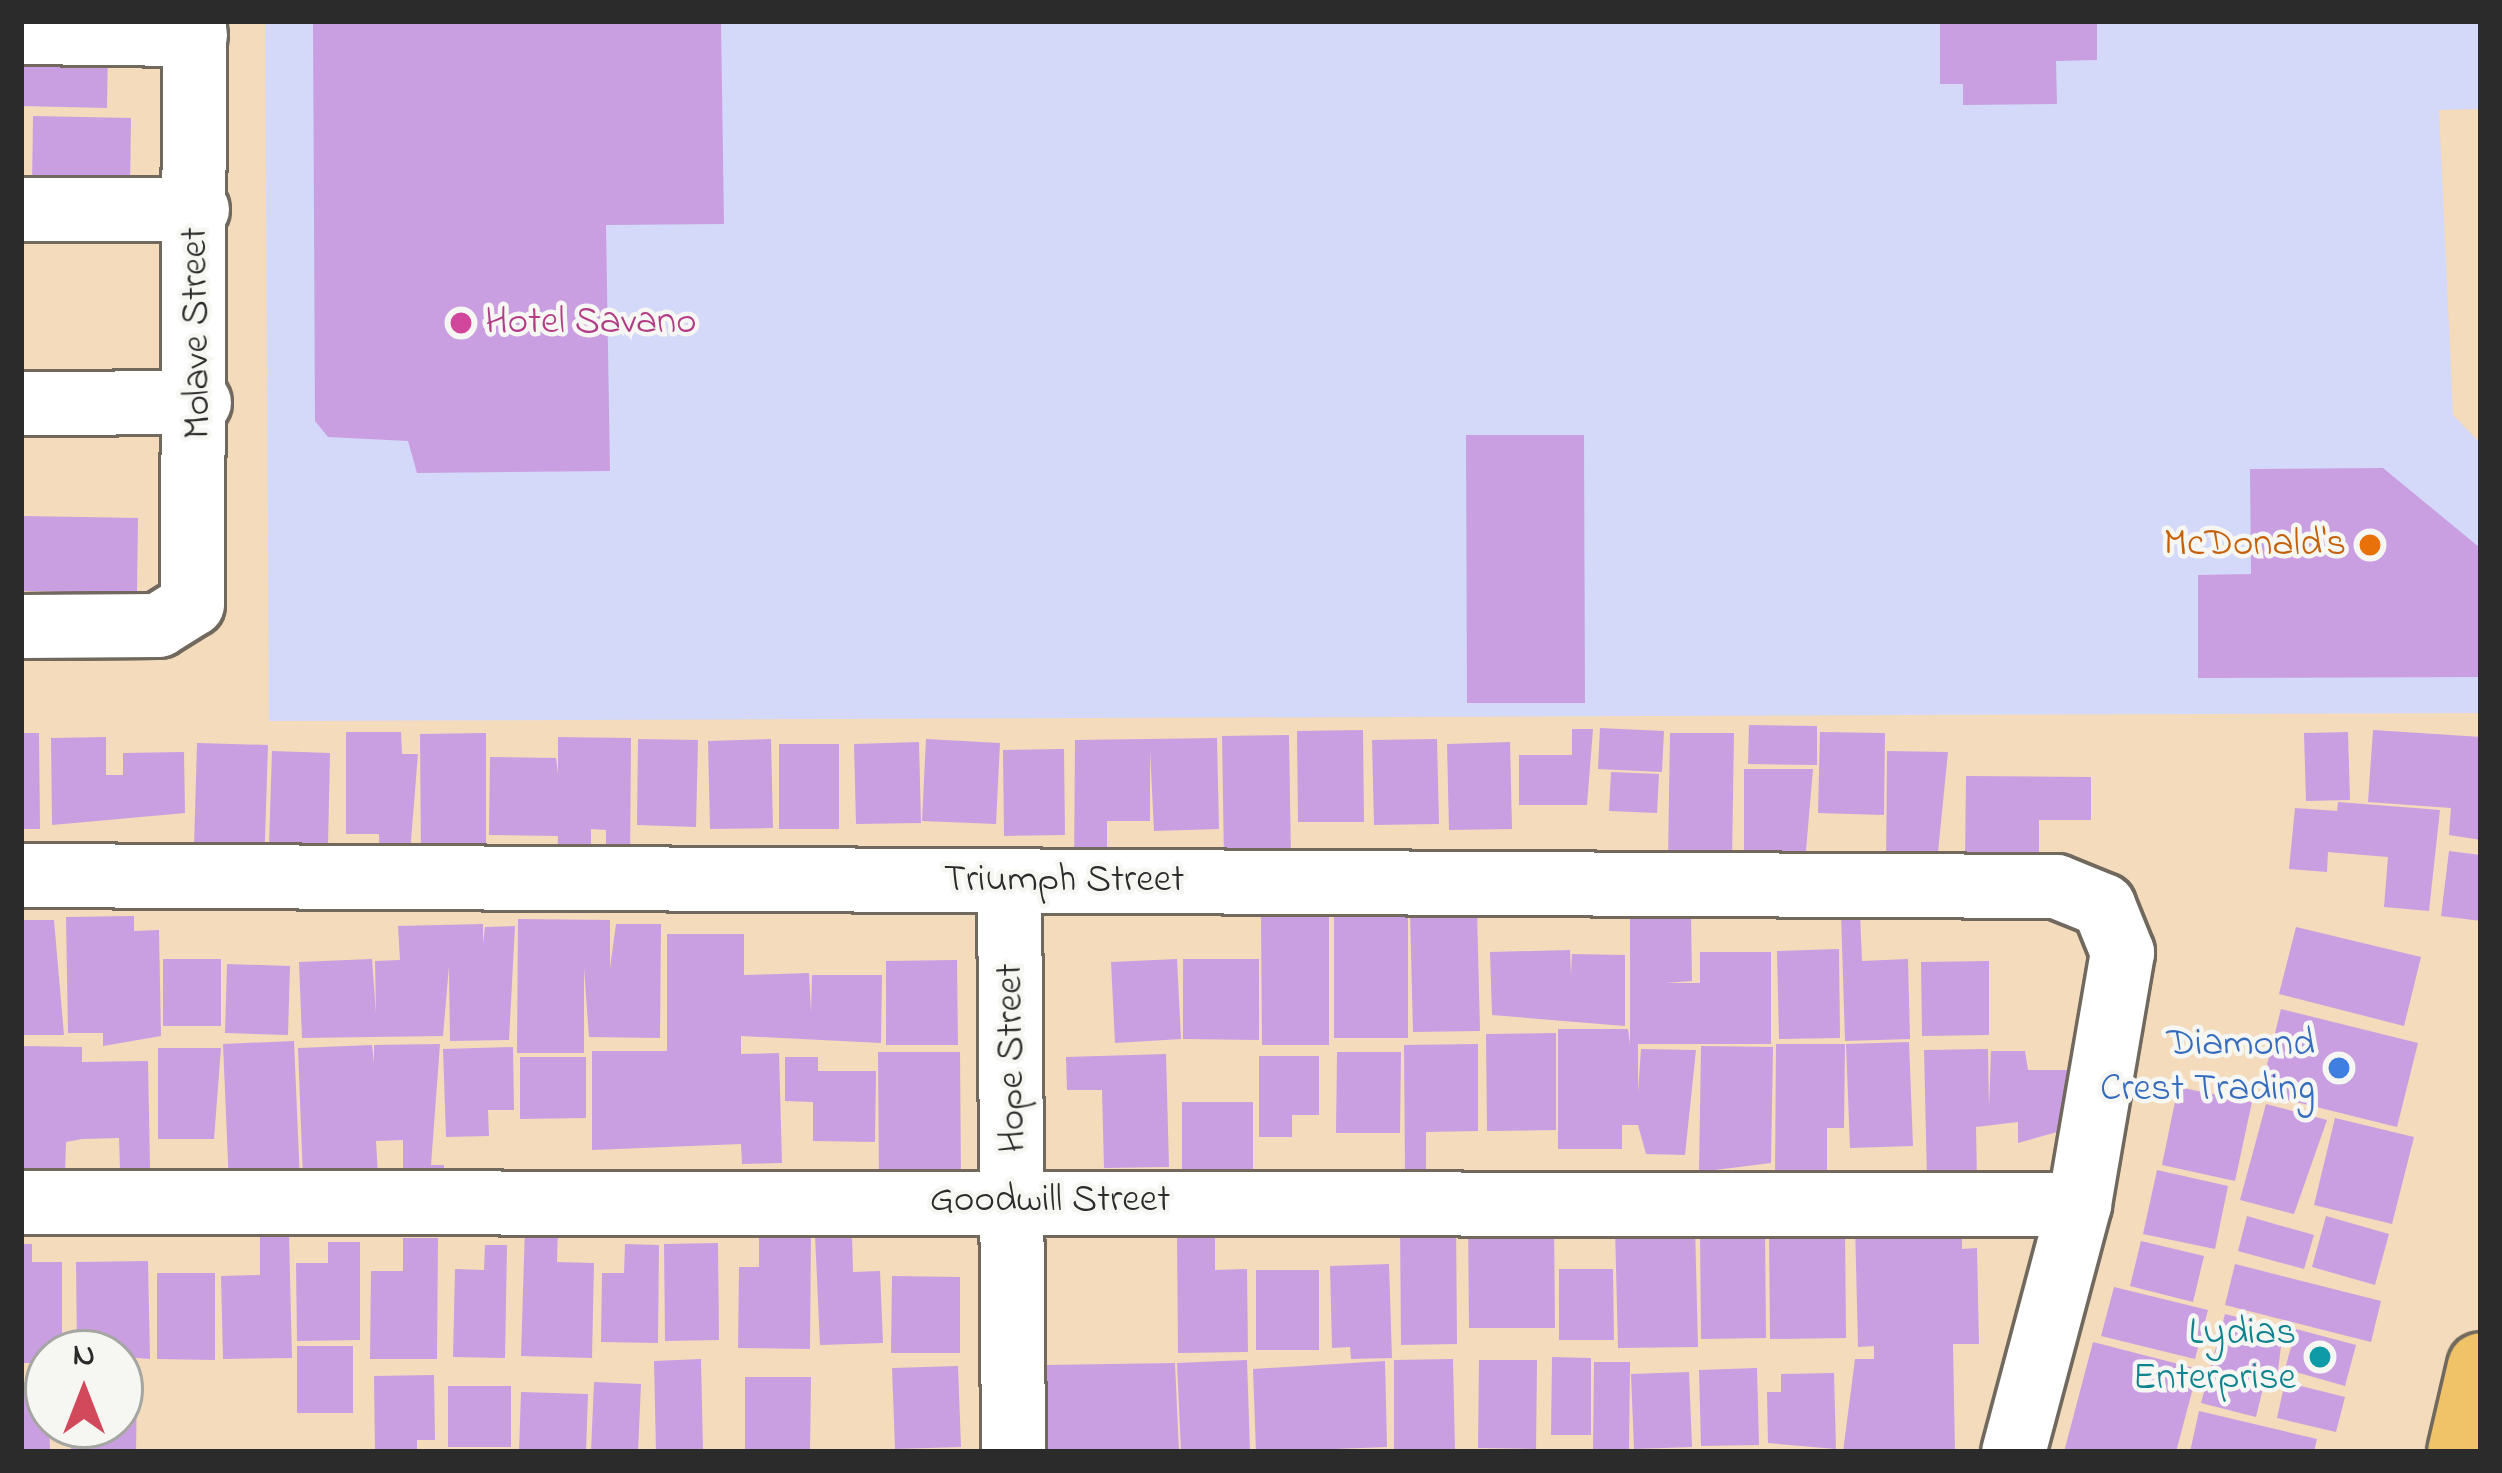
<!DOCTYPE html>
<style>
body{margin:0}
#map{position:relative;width:2502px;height:1473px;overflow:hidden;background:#f3dbbc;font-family:"Indie Flower",sans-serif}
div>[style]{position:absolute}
.built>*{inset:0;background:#d4d8f9}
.building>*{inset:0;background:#ca9fe1}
.roads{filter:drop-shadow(3px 0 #71695e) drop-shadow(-3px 0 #71695e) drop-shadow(0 3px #71695e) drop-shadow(0 -3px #71695e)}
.minor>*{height:63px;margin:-31.5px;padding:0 31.5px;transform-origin:31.5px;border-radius:31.5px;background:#fff}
.major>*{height:66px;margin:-33px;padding:0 33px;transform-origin:33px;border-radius:33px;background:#f0c369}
.dots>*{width:33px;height:33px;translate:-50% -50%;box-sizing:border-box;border:6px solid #f6f6f2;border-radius:50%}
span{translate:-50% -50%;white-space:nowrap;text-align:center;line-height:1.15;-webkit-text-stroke:9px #f6f6f2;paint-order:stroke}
.hotel-label{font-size:39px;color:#b23c85}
.left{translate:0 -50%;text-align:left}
.street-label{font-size:39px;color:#2b2b2b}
.food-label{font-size:39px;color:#c56008}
.right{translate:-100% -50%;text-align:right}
.shop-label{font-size:39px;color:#366cbe}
.culture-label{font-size:39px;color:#0d838f}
.frame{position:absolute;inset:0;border:24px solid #2b2b2b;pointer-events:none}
.north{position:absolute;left:24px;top:1329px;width:120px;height:120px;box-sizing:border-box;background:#f6f6f2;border:3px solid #a5a5a2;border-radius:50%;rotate:0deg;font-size:33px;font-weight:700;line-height:48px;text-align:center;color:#2b2b2b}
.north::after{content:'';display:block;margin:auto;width:42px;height:54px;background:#d1495b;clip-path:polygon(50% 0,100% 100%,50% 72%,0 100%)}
</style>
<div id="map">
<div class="built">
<i style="clip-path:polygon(265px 21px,2481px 21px,2481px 109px,2439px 110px,2453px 415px,2481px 444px,2481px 713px,269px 721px)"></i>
</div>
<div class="building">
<i style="clip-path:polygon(313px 21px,721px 21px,724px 224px,606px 225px,610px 471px,417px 473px,408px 441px,328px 437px,315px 421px)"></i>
<i style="clip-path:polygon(1940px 21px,2097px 21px,2097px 60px,2056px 61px,2057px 104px,1963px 105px,1963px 84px,1940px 84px)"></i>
<i style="clip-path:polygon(22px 44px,108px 45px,107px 108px,21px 106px)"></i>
<i style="clip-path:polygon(33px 116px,131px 118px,130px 189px,32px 187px)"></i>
<i style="clip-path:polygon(1466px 435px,1584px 435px,1585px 703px,1467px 703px)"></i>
<i style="clip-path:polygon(2383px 468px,2479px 547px,2479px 677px,2198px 678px,2198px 575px,2251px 574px,2250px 469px)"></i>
<i style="clip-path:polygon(23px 516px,138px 518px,137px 593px,21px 591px)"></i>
<i style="clip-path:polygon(1749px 725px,1817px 726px,1817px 765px,1748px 764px)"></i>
<i style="clip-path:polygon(1600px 728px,1664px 731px,1662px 772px,1598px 769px)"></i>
<i style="clip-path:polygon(1572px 729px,1593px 729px,1587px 805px,1519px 805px,1519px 755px,1572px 755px)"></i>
<i style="clip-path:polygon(1363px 730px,1364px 822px,1298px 822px,1297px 731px)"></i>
<i style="clip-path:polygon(2373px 730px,2481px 737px,2481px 840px,2449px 835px,2451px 808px,2368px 802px)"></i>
<i style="clip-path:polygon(346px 732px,401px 732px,402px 754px,418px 754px,409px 865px,380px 865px,379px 834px,346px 834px)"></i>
<i style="clip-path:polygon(1820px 732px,1885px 733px,1884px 815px,1818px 813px)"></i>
<i style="clip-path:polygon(2348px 732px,2350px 800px,2306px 801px,2304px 733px)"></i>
<i style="clip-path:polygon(21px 733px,39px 733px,40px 829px,21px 829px)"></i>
<i style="clip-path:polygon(486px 733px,486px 858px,421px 858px,420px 734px)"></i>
<i style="clip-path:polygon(1670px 733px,1734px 733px,1732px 861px,1668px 860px)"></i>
<i style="clip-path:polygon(1289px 735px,1291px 859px,1224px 860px,1222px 736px)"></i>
<i style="clip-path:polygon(106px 737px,106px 775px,123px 775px,123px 753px,184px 752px,185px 813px,52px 825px,51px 738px)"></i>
<i style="clip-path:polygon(558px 737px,631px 738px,630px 867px,606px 867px,606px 830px,591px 829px,591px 868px,557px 868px,558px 836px,489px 835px,490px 757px,556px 758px,558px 774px)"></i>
<i style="clip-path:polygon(1217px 738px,1219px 829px,1154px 831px,1150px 750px,1150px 821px,1107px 821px,1107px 868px,1074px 867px,1075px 740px)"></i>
<i style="clip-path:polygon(638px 739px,698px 740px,696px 827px,637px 825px)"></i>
<i style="clip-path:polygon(771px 739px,773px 828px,710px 829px,708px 741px)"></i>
<i style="clip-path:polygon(926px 739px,1000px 743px,996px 824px,922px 821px)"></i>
<i style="clip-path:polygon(1437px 739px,1439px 824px,1374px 825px,1372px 740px)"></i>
<i style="clip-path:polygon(919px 742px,921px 823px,856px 824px,854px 744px)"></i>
<i style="clip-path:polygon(1510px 742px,1512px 829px,1449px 830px,1447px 744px)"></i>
<i style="clip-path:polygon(197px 743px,268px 745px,264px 871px,194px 848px)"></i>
<i style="clip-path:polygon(779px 744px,839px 744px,839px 829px,779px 829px)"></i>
<i style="clip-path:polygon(1064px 749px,1065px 835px,1004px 836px,1003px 750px)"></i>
<i style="clip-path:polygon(272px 751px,330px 753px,328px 846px,269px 845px)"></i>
<i style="clip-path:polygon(1887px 751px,1948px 752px,1936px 872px,1886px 872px)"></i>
<i style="clip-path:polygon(1744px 769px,1813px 769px,1805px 862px,1744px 862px)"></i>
<i style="clip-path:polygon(1611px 772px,1659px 774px,1657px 813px,1609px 811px)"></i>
<i style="clip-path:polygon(1966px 776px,2091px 777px,2091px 820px,2039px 820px,2039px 862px,1965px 862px)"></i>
<i style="clip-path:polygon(2338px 802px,2440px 810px,2429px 911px,2384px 907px,2388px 857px,2328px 852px,2327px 872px,2289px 869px,2295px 808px,2337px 811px)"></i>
<i style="clip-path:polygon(2449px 851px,2481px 855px,2481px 921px,2441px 916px)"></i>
<i style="clip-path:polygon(1477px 910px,1480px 1031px,1413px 1032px,1410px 912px)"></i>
<i style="clip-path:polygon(1691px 912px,1692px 981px,1665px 983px,1700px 983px,1700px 952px,1771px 952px,1771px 1044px,1638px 1044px,1638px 1093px,1641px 1049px,1696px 1050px,1685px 1155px,1646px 1154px,1638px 1125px,1622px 1125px,1622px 1149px,1558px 1149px,1558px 1029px,1628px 1029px,1630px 1045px,1630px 913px)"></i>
<i style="clip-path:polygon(1860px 912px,1862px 961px,1908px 959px,1910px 1039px,1845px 1041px,1841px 913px)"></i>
<i style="clip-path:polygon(1261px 913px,1329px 913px,1329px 1045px,1262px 1045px)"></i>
<i style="clip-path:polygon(1334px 913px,1408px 913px,1408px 1038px,1334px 1038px)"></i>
<i style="clip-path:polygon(134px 916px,134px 931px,159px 930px,161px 1036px,103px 1046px,103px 1033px,68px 1033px,66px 917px)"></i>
<i style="clip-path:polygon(518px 919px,610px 920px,610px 968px,616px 924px,661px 924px,660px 1038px,589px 1037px,584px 968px,584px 1053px,517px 1053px)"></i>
<i style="clip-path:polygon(21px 920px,54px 920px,64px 1035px,21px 1035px)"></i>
<i style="clip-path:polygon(483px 924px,483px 944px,485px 927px,515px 926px,509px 1040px,450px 1041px,449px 966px,443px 1036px,302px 1038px,299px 962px,372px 959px,376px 1014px,375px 961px,400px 960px,398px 926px)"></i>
<i style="clip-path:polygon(2296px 927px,2421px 957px,2404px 1026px,2279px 994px)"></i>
<i style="clip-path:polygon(667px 934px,744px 934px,744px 975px,809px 973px,811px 1012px,812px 975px,882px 975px,881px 1043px,741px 1036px,741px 1054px,779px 1053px,782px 1163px,742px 1164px,741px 1144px,592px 1150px,592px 1051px,667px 1051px)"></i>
<i style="clip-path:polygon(1839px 949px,1840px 1038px,1779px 1039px,1777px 951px)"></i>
<i style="clip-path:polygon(1570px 950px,1571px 975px,1572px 954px,1625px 955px,1625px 1026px,1492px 1015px,1490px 952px)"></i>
<i style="clip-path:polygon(163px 959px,221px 959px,221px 1026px,163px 1026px)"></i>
<i style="clip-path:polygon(1177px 959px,1181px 1039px,1115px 1043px,1111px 962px)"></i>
<i style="clip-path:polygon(1183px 959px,1259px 959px,1259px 1040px,1183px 1039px)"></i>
<i style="clip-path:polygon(957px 960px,958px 1045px,886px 1045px,886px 961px)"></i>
<i style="clip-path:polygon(1989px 961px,1989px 1035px,1922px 1036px,1921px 962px)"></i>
<i style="clip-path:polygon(227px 964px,290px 966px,288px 1035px,225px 1033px)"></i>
<i style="clip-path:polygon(2281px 1009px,2418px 1043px,2397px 1127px,2260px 1093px)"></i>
<i style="clip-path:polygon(1556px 1033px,1556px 1130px,1487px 1131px,1486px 1034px)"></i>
<i style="clip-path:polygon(294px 1041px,300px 1182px,229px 1185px,223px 1044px)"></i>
<i style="clip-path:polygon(1909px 1042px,1913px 1146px,1850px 1148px,1846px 1044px)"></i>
<i style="clip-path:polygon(440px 1044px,431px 1165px,444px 1165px,444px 1190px,403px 1190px,403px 1140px,376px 1141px,378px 1175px,303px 1179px,298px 1048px,372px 1045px,374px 1063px,374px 1045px)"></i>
<i style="clip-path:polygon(1478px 1044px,1478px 1131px,1426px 1132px,1426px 1177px,1405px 1177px,1404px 1045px)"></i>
<i style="clip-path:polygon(1776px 1044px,1845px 1044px,1844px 1128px,1827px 1128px,1827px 1175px,1775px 1175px)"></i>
<i style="clip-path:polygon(21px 1046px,82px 1047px,82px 1062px,148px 1061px,150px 1168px,120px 1168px,119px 1138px,82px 1139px,66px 1142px,65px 1175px,21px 1175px)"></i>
<i style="clip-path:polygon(1701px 1046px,1773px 1047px,1771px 1163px,1699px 1172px)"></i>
<i style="clip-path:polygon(513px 1047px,514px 1110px,488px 1110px,489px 1136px,446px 1137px,443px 1049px)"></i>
<i style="clip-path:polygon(158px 1048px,221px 1048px,214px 1139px,158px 1139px)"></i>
<i style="clip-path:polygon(1988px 1049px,1989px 1108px,1991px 1051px,2025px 1051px,2028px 1070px,2069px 1070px,2061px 1131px,2018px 1143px,2018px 1122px,1976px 1127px,1977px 1180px,1927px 1181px,1924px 1050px)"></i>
<i style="clip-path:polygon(878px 1052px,960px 1052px,961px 1183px,879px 1184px)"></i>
<i style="clip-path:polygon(1337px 1052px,1401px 1052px,1400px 1133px,1336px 1133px)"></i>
<i style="clip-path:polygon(1166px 1054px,1169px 1167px,1104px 1168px,1102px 1090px,1067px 1090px,1066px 1057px)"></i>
<i style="clip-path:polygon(1259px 1056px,1319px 1056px,1319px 1115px,1292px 1115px,1292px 1137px,1259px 1137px)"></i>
<i style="clip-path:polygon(520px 1057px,586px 1057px,586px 1118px,520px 1119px)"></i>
<i style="clip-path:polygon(785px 1057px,818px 1057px,818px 1071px,876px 1071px,875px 1142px,813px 1141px,813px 1102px,785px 1101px)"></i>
<i style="clip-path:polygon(2178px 1087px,2252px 1102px,2235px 1181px,2162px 1165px)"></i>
<i style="clip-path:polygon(1182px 1102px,1253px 1102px,1253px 1172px,1182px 1172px)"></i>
<i style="clip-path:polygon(2266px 1104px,2327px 1120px,2294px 1214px,2240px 1200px)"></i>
<i style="clip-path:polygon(2335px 1118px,2414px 1137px,2392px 1224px,2314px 1205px)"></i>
<i style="clip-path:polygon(2157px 1170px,2228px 1186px,2215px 1249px,2143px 1234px)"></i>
<i style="clip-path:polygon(2247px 1216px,2314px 1235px,2304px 1269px,2238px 1251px)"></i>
<i style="clip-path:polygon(2326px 1216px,2389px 1234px,2375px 1285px,2312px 1267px)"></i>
<i style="clip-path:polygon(1554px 1217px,1555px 1328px,1469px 1328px,1468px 1218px)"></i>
<i style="clip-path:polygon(1400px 1220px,1456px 1220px,1457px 1344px,1401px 1345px)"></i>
<i style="clip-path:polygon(1962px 1220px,1962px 1249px,1977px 1248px,1979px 1344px,1953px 1344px,1955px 1452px,1843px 1452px,1855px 1359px,1874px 1359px,1874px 1346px,1858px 1347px,1855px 1223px)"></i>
<i style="clip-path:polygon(1695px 1225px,1698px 1347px,1618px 1348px,1615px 1227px)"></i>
<i style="clip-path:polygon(525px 1226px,558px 1227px,557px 1262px,594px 1263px,592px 1358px,521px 1356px)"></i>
<i style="clip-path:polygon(1845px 1227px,1846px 1338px,1770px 1339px,1769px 1228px)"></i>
<i style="clip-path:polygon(1765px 1228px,1766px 1338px,1701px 1339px,1700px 1230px)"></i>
<i style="clip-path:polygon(759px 1232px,811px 1233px,810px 1349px,738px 1348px,739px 1267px,759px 1267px)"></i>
<i style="clip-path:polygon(289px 1234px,292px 1358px,223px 1359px,221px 1276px,260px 1275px,260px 1235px)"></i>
<i style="clip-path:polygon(852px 1234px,853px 1272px,880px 1271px,883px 1343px,820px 1345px,815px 1235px)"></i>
<i style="clip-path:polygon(1177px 1234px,1215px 1234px,1215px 1270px,1247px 1269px,1248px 1352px,1178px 1353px)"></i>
<i style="clip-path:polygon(403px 1238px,438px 1238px,437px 1359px,370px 1359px,371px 1271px,403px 1271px)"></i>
<i style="clip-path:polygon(2141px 1241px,2204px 1256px,2193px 1302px,2130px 1286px)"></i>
<i style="clip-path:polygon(328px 1242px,360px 1242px,360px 1340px,297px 1341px,296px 1263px,328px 1263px)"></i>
<i style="clip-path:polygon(718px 1243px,719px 1340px,665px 1341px,664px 1244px)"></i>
<i style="clip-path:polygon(21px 1244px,32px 1244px,32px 1262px,62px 1262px,62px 1353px,48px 1363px,21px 1363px)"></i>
<i style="clip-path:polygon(625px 1244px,659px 1245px,658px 1343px,601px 1342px,602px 1273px,624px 1273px)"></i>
<i style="clip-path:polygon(485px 1245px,507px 1245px,505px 1358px,453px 1357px,455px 1269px,484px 1270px)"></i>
<i style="clip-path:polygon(148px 1261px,150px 1359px,77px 1353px,76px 1262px)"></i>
<i style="clip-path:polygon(1389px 1264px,1392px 1358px,1351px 1359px,1350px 1347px,1332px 1348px,1330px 1266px)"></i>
<i style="clip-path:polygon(2235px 1264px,2381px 1301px,2371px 1342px,2225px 1305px)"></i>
<i style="clip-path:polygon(1559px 1269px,1613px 1269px,1614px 1340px,1559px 1340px)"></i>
<i style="clip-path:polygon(1256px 1270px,1319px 1270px,1319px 1350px,1256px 1350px)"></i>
<i style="clip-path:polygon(157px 1273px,215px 1273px,215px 1360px,157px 1359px)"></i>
<i style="clip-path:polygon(892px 1276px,960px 1277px,960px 1353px,891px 1353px)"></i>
<i style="clip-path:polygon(2114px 1287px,2208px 1310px,2195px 1359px,2101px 1336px)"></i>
<i style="clip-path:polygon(2225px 1314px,2283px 1329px,2276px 1388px,2264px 1384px,2256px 1417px,2201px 1403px)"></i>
<i style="clip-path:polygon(2296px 1329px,2356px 1345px,2345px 1386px,2285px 1369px)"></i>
<i style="clip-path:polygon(2093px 1342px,2198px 1369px,2176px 1452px,2064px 1452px)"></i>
<i style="clip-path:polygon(297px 1346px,353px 1346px,353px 1413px,297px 1413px)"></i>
<i style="clip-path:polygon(1552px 1357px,1591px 1358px,1591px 1435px,1551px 1435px)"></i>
<i style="clip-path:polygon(701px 1359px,703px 1452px,656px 1452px,654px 1361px)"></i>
<i style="clip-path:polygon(1453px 1359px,1455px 1452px,1394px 1452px,1394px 1360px)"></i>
<i style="clip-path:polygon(1247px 1360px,1250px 1452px,1181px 1452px,1177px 1363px)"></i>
<i style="clip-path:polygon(1479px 1360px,1537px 1360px,1536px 1449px,1478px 1448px)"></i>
<i style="clip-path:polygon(1385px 1361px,1387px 1447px,1256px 1452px,1253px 1369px)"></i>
<i style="clip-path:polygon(1594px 1362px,1630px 1362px,1629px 1452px,1593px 1452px)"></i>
<i style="clip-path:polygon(1175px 1363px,1179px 1452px,1048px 1452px,1046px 1365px)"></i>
<i style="clip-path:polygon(958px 1366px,961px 1447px,895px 1449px,892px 1368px)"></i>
<i style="clip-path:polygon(1757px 1368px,1759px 1445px,1701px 1446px,1699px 1370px)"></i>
<i style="clip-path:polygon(1689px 1372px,1692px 1447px,1634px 1449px,1631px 1374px)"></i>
<i style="clip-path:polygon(1834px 1373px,1836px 1449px,1768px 1443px,1767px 1392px,1781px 1392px,1781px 1374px)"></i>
<i style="clip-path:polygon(434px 1375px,435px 1440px,417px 1440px,417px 1452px,375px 1452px,374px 1376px)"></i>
<i style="clip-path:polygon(745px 1377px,811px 1377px,810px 1452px,745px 1452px)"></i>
<i style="clip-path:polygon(594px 1382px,641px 1384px,638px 1452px,591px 1452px)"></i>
<i style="clip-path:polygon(2285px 1382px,2345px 1397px,2336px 1432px,2277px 1418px)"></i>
<i style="clip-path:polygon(21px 1383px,48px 1383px,50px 1452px,21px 1452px)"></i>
<i style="clip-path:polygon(448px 1386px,511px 1386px,511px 1447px,448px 1447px)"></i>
<i style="clip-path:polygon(120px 1387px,137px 1387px,136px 1452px,71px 1452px,72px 1425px,120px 1425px)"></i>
<i style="clip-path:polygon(521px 1392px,588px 1394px,586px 1452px,519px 1452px)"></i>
<i style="clip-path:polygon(2199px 1411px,2317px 1439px,2314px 1452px,2190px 1452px)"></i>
</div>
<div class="roads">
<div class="minor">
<i style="left:21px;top:32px;width:174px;rotate:0.7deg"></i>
<i style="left:21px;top:209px;width:176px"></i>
<i style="left:21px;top:403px;width:178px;rotate:-0.3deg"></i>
<i style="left:21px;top:626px;width:137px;rotate:-0.4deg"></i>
<i style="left:158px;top:625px;width:40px;rotate:-32deg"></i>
<i style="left:192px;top:604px;width:583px;rotate:-89.8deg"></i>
<i style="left:21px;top:875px;width:2035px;rotate:0.31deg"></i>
<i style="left:2056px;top:886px;width:51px;rotate:22deg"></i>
<i style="left:2103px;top:905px;width:51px;rotate:68deg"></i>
<i style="left:2122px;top:952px;width:256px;rotate:99.7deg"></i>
<i style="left:2079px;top:1204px;width:257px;rotate:104.9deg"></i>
<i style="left:1009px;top:881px;width:571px;rotate:89.6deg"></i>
<i style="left:21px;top:1202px;width:2058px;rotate:0.06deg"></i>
</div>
<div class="major">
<i style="left:2461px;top:1452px;width:88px;rotate:-76.9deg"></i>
</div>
</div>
<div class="dots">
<i style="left:461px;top:323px;background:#d1479c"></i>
<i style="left:2370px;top:545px;background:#e8710a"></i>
<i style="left:2339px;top:1068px;background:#3f7fe0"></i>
<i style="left:2320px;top:1357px;background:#0f9aa8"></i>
</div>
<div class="hotel-label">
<span class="left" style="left:485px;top:323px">Hotel Savano</span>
</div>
<div class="street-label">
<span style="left:198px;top:333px;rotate:-91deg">Molave Street</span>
<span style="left:1064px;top:881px">Triumph Street</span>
<span style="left:1013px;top:1058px;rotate:-91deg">Hope Street</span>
<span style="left:1050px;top:1201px">Goodwill Street</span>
</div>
<div class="food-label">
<span class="right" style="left:2346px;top:545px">McDonald's</span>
</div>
<div class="shop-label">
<span class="right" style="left:2315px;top:1068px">Diamond<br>Crest Trading</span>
</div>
<div class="culture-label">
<span class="right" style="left:2296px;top:1357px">Lydias<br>Enterprise</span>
</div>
<div class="frame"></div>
<div class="north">N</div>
</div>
